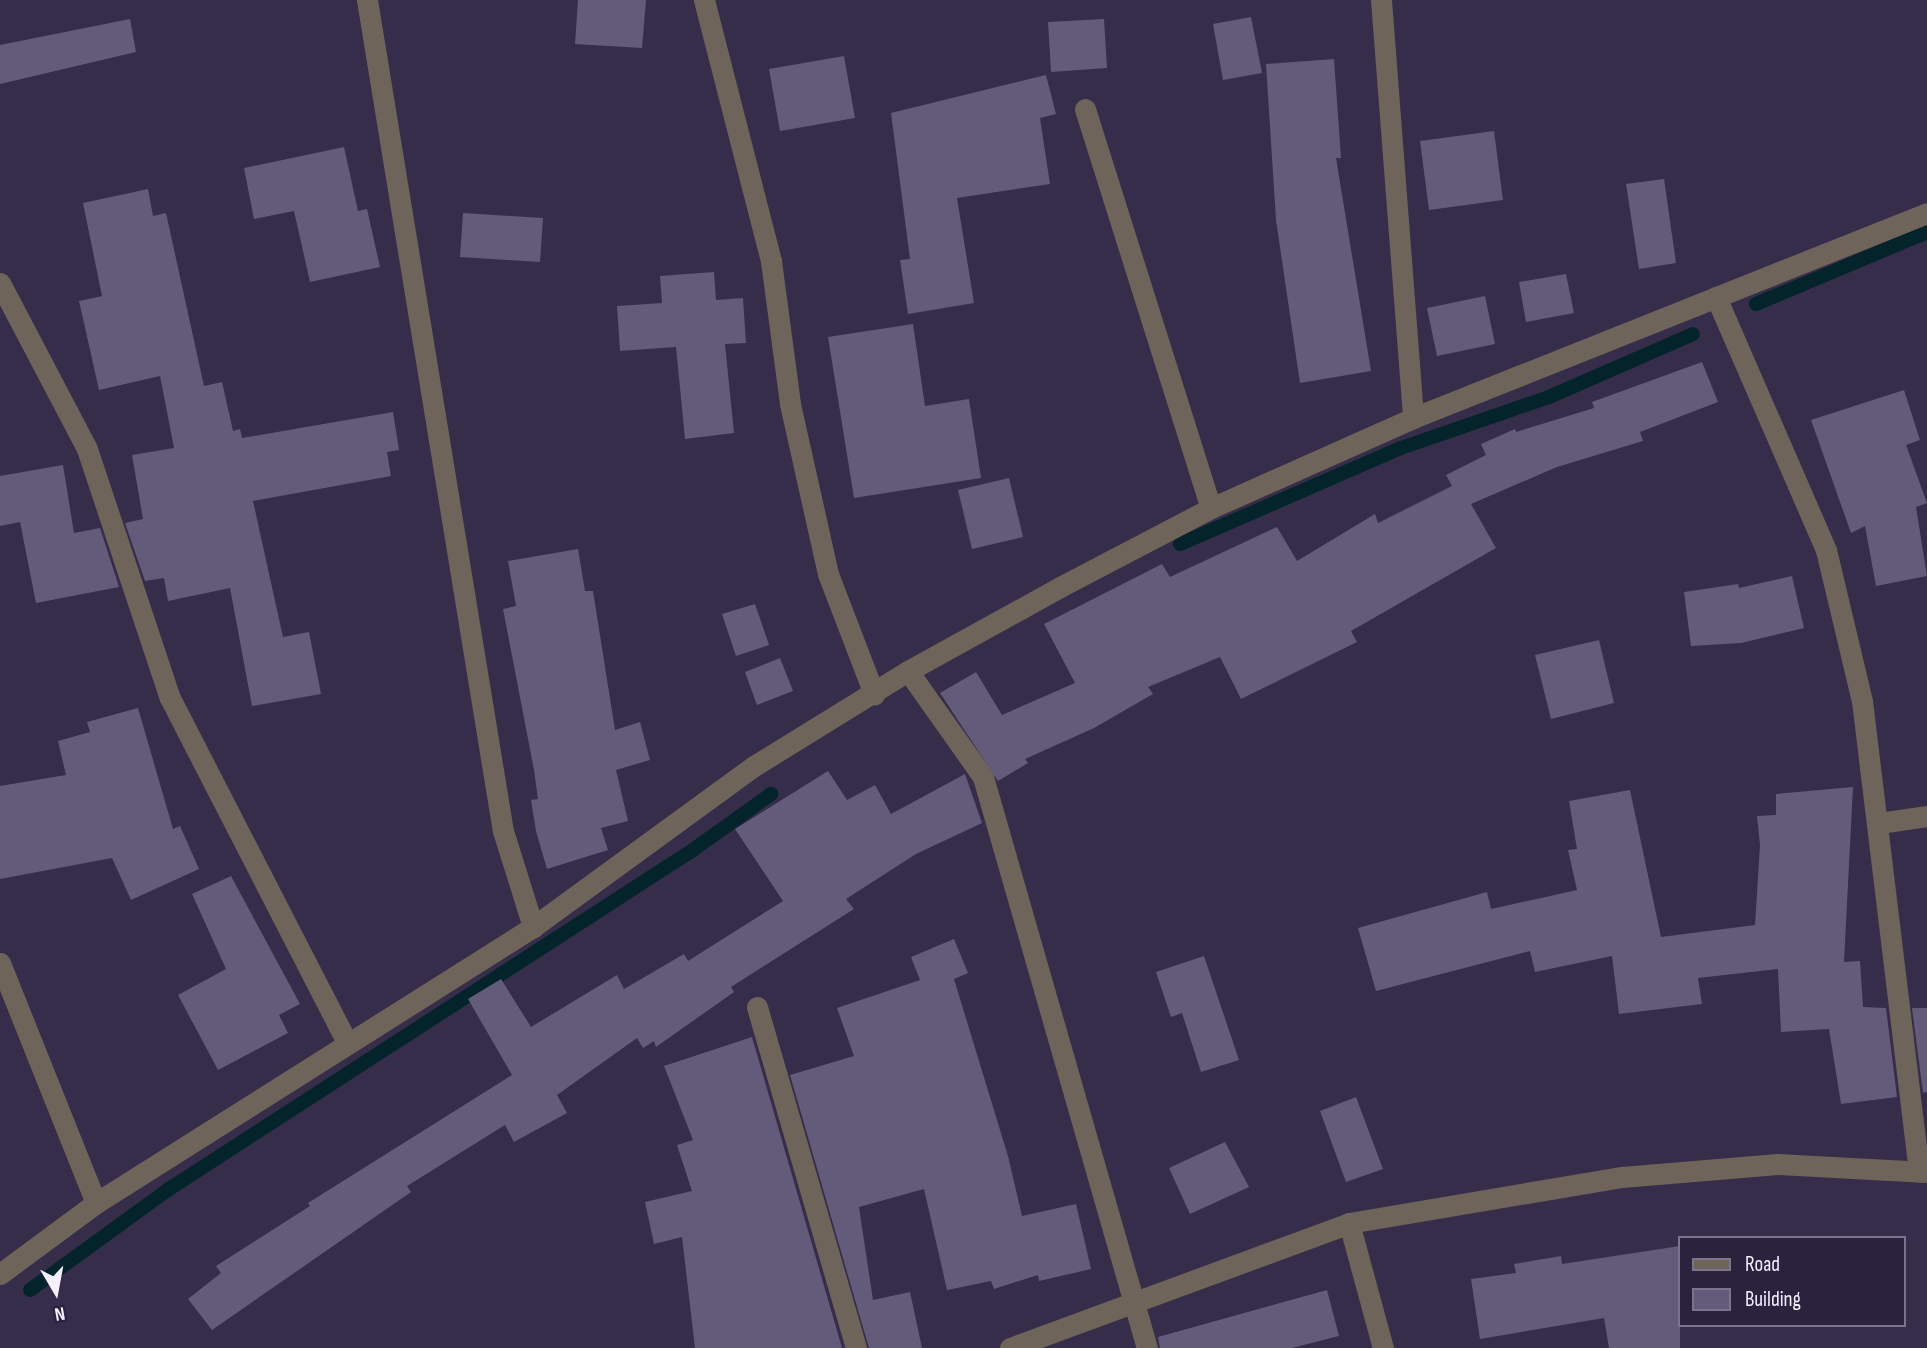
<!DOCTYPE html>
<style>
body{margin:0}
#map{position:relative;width:1927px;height:1348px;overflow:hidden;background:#352d49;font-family:"Sofia Sans Condensed",sans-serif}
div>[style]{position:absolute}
.stream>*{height:14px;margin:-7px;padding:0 7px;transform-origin:7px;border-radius:7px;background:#04242b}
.building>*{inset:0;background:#635b7a}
.minor>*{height:21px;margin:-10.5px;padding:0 10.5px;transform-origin:10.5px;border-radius:10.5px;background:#6f6459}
span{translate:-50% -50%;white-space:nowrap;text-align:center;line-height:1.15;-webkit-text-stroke:6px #2b233e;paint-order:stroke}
.legend{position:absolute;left:1678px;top:1236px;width:228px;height:91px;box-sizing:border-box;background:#2b233e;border:2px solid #7b758b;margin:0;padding:9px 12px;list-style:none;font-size:21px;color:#f4f0ff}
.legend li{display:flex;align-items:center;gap:14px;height:35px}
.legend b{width:35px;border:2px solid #7b758b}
.north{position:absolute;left:21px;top:1257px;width:70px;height:70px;-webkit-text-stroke:5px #2b233e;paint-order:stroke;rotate:170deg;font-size:19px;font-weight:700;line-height:28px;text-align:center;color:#f4f0ff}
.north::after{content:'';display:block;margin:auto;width:24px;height:32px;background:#f4f0ff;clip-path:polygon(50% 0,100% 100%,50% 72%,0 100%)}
</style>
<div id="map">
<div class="stream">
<i style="left:1756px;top:304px;width:186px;rotate:-22.8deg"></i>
<i style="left:1180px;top:544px;width:241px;rotate:-23.5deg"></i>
<i style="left:1401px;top:448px;width:157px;rotate:-19deg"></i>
<i style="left:1549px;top:397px;width:157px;rotate:-23.6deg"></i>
<i style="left:30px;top:1290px;width:172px;rotate:-36deg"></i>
<i style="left:169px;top:1189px;width:620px;rotate:-32.9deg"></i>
<i style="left:690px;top:852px;width:100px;rotate:-35.6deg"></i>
</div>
<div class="building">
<i style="clip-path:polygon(578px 0,646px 0,642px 48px,575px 44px)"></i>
<i style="clip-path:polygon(1251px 17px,1262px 73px,1223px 80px,1213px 24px)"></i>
<i style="clip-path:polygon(130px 19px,136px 52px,0 84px,0 45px)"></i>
<i style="clip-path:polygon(1104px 19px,1107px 68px,1051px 72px,1048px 22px)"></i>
<i style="clip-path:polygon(844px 56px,855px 118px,780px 131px,769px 69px)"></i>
<i style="clip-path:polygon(1334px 59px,1341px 158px,1336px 158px,1371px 371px,1300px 383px,1276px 220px,1266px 64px)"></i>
<i style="clip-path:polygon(1046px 75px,1056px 114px,1040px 118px,1050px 184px,957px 198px,974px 303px,908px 314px,900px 260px,910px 259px,891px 113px)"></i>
<i style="clip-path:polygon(1494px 131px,1503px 200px,1429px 210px,1420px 141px)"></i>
<i style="clip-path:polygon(344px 147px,358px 211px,367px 209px,380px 267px,310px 282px,294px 211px,254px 219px,244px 168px)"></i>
<i style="clip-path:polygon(1664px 179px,1676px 263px,1639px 269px,1626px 184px)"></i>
<i style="clip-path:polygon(148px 189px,153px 216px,166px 213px,204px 386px,222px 382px,233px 431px,240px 429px,242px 438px,393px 412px,399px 450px,387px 452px,391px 476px,253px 501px,283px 637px,309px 632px,321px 694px,252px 706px,230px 588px,168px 601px,164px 578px,145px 581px,125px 523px,143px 519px,132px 455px,174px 448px,160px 376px,99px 390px,79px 301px,102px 296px,83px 203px)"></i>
<i style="clip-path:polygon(463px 213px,543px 218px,540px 262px,460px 257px)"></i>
<i style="clip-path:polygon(714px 272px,716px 300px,743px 298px,746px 343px,725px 344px,734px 433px,685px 439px,676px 347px,620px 351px,617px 306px,662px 303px,660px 276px)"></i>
<i style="clip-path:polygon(1566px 274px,1574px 313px,1526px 322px,1519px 282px)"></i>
<i style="clip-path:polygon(1485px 296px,1495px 344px,1437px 356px,1427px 308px)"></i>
<i style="clip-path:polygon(913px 324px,925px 406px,969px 399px,981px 478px,854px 498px,828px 337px)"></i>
<i style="clip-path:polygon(1702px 362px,1718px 402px,1640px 432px,1643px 441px,1557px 467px,1471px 504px,1496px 548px,1351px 631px,1357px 642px,1241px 699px,1220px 657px,1148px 687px,1153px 694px,1094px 728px,1025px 759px,1028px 763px,998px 781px,940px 693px,976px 672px,1002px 715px,1075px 683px,1044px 624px,1162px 564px,1170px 577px,1277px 527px,1297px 561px,1375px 514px,1378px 523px,1452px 486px,1446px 475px,1486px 455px,1481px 444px,1515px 429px,1516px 432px,1594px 408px,1592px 402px)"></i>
<i style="clip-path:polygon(1904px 390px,1920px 440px,1906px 445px,1927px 503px,1916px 507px,1927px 576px,1876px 586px,1865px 526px,1851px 533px,1811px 420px)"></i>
<i style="clip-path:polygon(63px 465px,74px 533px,100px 528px,119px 587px,36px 603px,20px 522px,0 526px,0 476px)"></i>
<i style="clip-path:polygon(1009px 478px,1023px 537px,972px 549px,958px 490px)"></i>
<i style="clip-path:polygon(578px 549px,585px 591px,593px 591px,615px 730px,640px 722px,650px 760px,616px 770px,628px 821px,601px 828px,608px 850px,547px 869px,536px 831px,531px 800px,538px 799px,534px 770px,503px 609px,516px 606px,508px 561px)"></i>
<i style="clip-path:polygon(1792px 576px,1804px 628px,1741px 643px,1691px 646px,1684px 592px,1738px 584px,1739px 588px)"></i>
<i style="clip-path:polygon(755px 604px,769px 645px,736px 656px,722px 614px)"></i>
<i style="clip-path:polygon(1599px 640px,1614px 703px,1551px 719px,1535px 655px)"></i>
<i style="clip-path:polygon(780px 658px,793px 691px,757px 705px,745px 672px)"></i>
<i style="clip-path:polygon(138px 708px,173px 829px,180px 826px,199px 869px,131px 900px,112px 858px,0 879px,0 786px,66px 775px,58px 741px,90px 732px,87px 722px)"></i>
<i style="clip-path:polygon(828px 771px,847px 800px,875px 785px,891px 814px,965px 774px,982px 823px,916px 854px,846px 899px,854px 909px,731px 987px,734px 992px,656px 1047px,654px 1041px,643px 1048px,637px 1038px,557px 1095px,567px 1113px,514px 1142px,505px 1125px,407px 1186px,411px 1192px,212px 1330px,188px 1299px,221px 1273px,216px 1266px,310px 1206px,308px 1203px,512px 1075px,468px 999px,501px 979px,531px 1027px,617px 975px,624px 989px,684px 954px,688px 961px,783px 901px,735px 829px)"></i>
<i style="clip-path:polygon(1853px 787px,1844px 962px,1860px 961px,1863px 1007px,1886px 1008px,1897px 1097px,1841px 1104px,1829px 1029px,1781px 1032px,1778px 969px,1698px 978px,1702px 1004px,1619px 1014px,1612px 956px,1535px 972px,1530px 951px,1376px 991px,1358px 928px,1487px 892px,1491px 909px,1577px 890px,1568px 850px,1577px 849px,1569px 801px,1630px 790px,1661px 937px,1755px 925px,1760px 845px,1757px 816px,1776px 815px,1776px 794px)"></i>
<i style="clip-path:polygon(231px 876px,300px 1004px,279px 1015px,288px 1033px,218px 1070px,178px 995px,226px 969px,192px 894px)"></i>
<i style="clip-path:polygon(954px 939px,968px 973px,954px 979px,1008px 1156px,1022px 1216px,1076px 1204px,1091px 1269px,1039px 1281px,1038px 1275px,994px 1289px,991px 1281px,947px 1290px,924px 1189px,859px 1207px,873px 1300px,910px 1292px,922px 1348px,869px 1348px,790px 1075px,854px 1056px,837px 1008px,920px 980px,911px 957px)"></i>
<i style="clip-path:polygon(1204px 956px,1239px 1060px,1201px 1072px,1182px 1013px,1171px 1017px,1156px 972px)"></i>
<i style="clip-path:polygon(1912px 1008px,1927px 1008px,1927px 1092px,1923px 1093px)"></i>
<i style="clip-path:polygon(752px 1037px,842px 1348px,695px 1348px,682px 1237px,654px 1244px,645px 1202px,692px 1191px,677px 1145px,693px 1140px,664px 1066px)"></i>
<i style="clip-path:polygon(1356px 1097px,1383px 1169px,1346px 1182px,1320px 1111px)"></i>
<i style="clip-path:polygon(1225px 1142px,1249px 1187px,1190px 1214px,1169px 1168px)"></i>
<i style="clip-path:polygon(1680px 1246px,1680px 1348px,1609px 1348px,1604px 1318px,1480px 1339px,1471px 1279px,1516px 1273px,1514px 1264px,1561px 1256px,1562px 1264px)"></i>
<i style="clip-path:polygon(1327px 1290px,1339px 1336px,1292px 1348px,1160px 1348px,1158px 1337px)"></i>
</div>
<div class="minor">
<i style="left:367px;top:0;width:842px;rotate:80.71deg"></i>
<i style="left:503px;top:831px;width:101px;rotate:72.6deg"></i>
<i style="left:704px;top:0;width:269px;rotate:75.6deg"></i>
<i style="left:771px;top:261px;width:144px;rotate:82.4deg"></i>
<i style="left:790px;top:404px;width:174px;rotate:77.4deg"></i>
<i style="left:828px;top:574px;width:129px;rotate:69deg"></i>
<i style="left:1381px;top:0;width:419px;rotate:85.6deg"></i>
<i style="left:1085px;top:109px;width:418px;rotate:72.5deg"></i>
<i style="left:0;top:283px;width:187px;rotate:62.3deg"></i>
<i style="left:87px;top:449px;width:262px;rotate:71.6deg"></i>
<i style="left:170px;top:698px;width:388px;rotate:62.8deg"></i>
<i style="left:1716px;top:297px;width:276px;rotate:66.5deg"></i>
<i style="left:1826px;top:550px;width:155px;rotate:76.6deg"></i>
<i style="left:1862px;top:701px;width:474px;rotate:83.1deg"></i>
<i style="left:908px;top:671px;width:130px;rotate:54.7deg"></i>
<i style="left:983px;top:777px;width:594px;rotate:73.98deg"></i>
<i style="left:1879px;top:823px;width:49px;rotate:-8.3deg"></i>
<i style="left:0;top:963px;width:258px;rotate:68.2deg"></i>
<i style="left:757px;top:1007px;width:355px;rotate:73.8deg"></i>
<i style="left:1349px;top:1223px;width:130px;rotate:74.8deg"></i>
<i style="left:0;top:1274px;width:119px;rotate:-36.5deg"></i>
<i style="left:96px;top:1203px;width:517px;rotate:-32.28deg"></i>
<i style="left:533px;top:927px;width:273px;rotate:-36.1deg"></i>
<i style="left:754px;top:766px;width:181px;rotate:-31.7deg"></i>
<i style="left:908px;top:671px;width:174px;rotate:-28.9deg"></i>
<i style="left:1060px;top:587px;width:170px;rotate:-27.6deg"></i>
<i style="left:1211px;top:508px;width:221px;rotate:-24deg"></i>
<i style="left:1413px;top:418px;width:553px;rotate:-21.74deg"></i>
<i style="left:1010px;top:1348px;width:361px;rotate:-20.2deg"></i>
<i style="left:1349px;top:1223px;width:277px;rotate:-9.6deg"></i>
<i style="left:1622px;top:1177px;width:156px;rotate:-4.8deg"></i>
<i style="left:1777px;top:1164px;width:150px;rotate:3.1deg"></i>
</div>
<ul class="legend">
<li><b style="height:9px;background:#6f6459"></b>Road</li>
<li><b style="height:19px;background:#635b7a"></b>Building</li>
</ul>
<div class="north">N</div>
</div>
